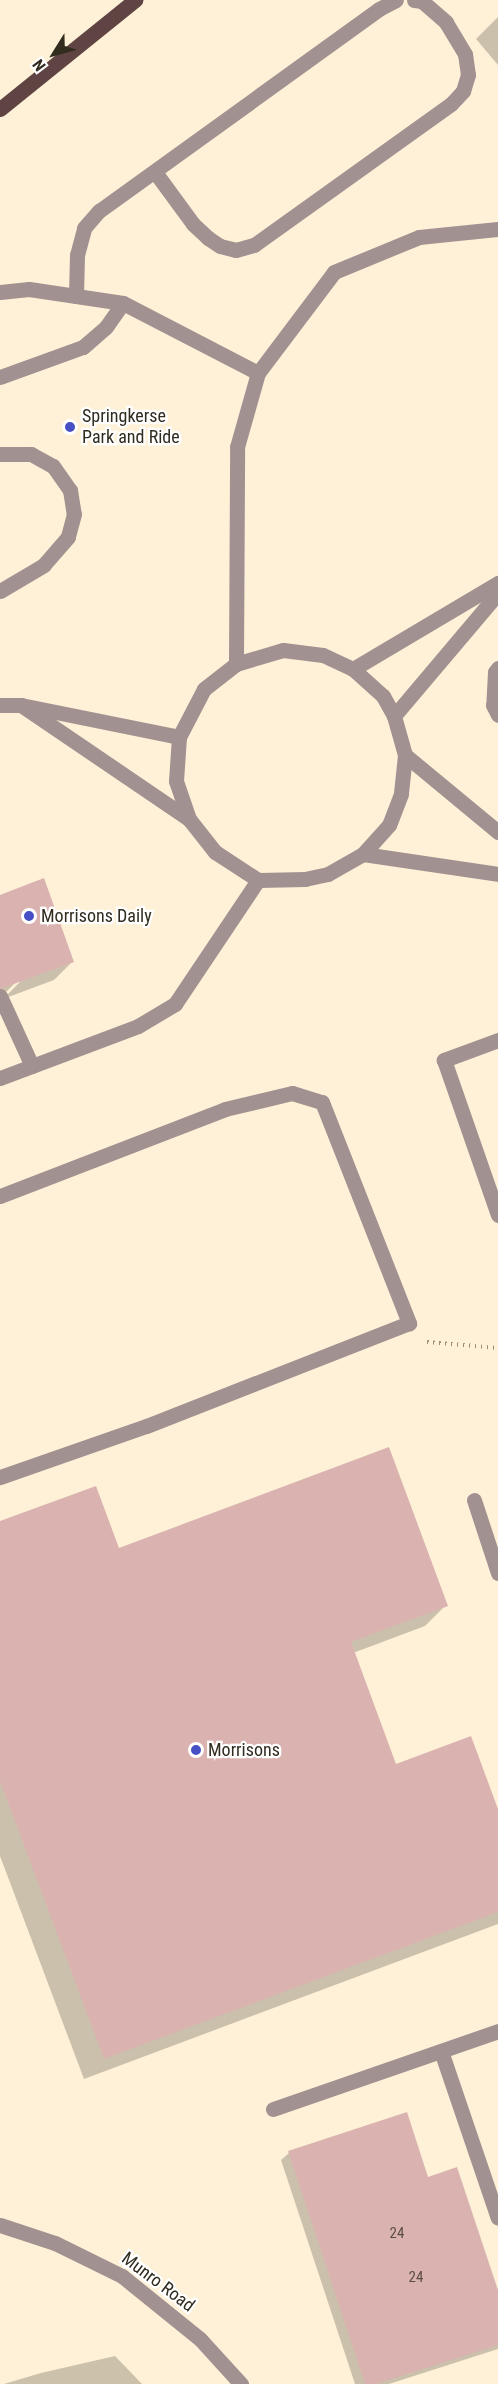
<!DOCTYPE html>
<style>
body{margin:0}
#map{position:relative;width:498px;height:2384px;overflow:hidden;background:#fef1d7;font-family:"Roboto Condensed",sans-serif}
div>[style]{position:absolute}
.green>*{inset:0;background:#ccc1ab}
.shadow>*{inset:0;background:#0003}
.building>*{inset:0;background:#dab3b0}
.path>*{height:4px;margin-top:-2px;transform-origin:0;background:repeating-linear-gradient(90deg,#988f7b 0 1.5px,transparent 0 6px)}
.lane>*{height:15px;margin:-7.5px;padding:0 7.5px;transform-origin:7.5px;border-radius:7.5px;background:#a29191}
.street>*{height:15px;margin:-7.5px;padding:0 7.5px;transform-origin:7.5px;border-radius:7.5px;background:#a29191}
.primary>*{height:15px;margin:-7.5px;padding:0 7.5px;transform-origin:7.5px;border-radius:7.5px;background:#5f4443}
.dots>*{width:16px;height:16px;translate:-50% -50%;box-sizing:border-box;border:3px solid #fff;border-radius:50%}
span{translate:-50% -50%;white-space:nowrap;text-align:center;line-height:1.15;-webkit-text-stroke:4.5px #fff;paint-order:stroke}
.number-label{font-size:15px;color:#5c4e43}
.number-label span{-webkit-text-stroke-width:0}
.poi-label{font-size:18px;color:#322c1f}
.left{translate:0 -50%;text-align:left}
.street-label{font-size:18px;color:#322c1f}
.north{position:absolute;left:24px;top:24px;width:60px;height:60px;-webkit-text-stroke:4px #fff;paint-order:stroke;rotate:233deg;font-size:16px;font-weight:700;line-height:24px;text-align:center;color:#322c1f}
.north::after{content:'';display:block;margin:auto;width:21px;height:27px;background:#322c1f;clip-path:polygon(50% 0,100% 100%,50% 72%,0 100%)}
</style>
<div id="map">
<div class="green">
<i style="clip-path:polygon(115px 2356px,142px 2384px,4px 2384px,41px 2373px)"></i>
</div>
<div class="shadow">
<i style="clip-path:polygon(498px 17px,498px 65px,476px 39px)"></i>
<i style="clip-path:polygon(0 896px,73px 961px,54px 980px,3px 999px,20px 982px,16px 982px,0 998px)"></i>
<i style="clip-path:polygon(0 1523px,118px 1550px,446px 1605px,425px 1626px,353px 1653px,396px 1766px,498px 1813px,498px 1924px,84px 2079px,0 1856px)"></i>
<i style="clip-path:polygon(289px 2153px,427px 2179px,498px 2295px,498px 2349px,389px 2384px,355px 2384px,281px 2160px)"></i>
</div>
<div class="building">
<i style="clip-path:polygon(44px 878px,74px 962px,0 989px,0 895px)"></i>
<i style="clip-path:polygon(389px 1447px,448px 1606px,351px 1642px,396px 1764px,471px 1736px,498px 1809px,498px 1912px,104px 2059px,0 1781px,0 1521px,96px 1486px,119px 1548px)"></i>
<i style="clip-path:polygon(407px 2112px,428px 2177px,457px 2167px,498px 2290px,498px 2345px,376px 2384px,365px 2384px,288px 2151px)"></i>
</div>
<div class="path">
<i style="left:427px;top:1342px;width:71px;rotate:4.8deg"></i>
</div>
<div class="lane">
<i style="left:155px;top:172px;width:64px;rotate:53.8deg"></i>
<i style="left:193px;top:224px;width:21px;rotate:43deg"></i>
<i style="left:208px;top:238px;width:14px;rotate:34deg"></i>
<i style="left:220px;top:246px;width:16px;rotate:14deg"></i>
<i style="left:236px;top:250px;width:19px;rotate:-16deg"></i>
<i style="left:254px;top:245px;width:242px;rotate:-35.6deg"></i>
<i style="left:451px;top:104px;width:18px;rotate:-47deg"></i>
<i style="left:463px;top:91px;width:17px;rotate:-73deg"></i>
<i style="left:468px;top:75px;width:21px;rotate:-98deg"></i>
<i style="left:465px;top:54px;width:37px;rotate:-121deg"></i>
<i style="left:446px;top:22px;width:32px;rotate:-139deg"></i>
<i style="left:422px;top:1px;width:8px;rotate:-173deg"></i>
<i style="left:0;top:292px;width:29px;rotate:-6deg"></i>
<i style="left:29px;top:289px;width:95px;rotate:8.5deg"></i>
<i style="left:123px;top:303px;width:152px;rotate:27.4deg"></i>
<i style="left:76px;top:296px;width:41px;rotate:-88.6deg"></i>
<i style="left:77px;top:255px;width:28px;rotate:-75deg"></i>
<i style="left:84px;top:228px;width:23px;rotate:-49deg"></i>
<i style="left:99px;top:211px;width:345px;rotate:-35.8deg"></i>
<i style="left:379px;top:9px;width:19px;rotate:-28deg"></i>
<i style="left:0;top:377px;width:88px;rotate:-19.9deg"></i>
<i style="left:83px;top:347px;width:30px;rotate:-41deg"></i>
<i style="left:106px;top:327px;width:29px;rotate:-55deg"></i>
<i style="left:0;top:454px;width:31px"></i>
<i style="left:31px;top:454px;width:25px;rotate:29deg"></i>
<i style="left:53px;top:466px;width:29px;rotate:55deg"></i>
<i style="left:70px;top:490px;width:24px;rotate:81deg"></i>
<i style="left:74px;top:514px;width:24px;rotate:105deg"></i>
<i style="left:68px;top:537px;width:37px;rotate:131deg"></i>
<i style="left:44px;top:565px;width:51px;rotate:149.4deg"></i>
<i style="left:236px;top:664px;width:217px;rotate:-89.7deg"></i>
<i style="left:237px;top:447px;width:77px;rotate:-74.2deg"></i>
<i style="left:258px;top:373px;width:126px;rotate:-53deg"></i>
<i style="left:334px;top:272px;width:92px;rotate:-22.4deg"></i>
<i style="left:419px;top:237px;width:79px;rotate:-5.8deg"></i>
<i style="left:498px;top:668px;width:5px;rotate:127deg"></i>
<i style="left:495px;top:672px;width:33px;rotate:93deg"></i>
<i style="left:493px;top:705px;width:11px;rotate:63deg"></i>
<i style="left:0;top:996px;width:77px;rotate:65.4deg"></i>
<i style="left:498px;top:1040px;width:58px;rotate:159.7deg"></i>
<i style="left:444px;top:1060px;width:164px;rotate:70.8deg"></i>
<i style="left:0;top:1196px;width:241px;rotate:-21.1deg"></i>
<i style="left:225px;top:1109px;width:69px;rotate:-13.4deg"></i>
<i style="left:292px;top:1093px;width:31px;rotate:17deg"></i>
<i style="left:322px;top:1102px;width:238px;rotate:68.5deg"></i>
<i style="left:409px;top:1323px;width:282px;rotate:158.6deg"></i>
<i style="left:146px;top:1426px;width:155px;rotate:160.7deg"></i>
<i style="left:474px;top:1500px;width:77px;rotate:71.8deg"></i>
<i style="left:441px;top:2051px;width:176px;rotate:71.2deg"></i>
<i style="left:273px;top:2109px;width:238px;rotate:-19.1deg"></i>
</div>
<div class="street">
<i style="left:283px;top:650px;width:40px;rotate:7.1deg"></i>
<i style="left:323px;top:655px;width:33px;rotate:25deg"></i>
<i style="left:353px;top:669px;width:40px;rotate:42deg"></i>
<i style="left:383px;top:696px;width:23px;rotate:61deg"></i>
<i style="left:394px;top:716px;width:41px;rotate:74.2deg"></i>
<i style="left:405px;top:755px;width:39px;rotate:96deg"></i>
<i style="left:401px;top:794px;width:33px;rotate:111deg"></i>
<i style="left:389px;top:825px;width:39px;rotate:132deg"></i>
<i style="left:363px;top:854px;width:40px;rotate:150.3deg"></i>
<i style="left:328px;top:874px;width:24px;rotate:168deg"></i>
<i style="left:305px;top:879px;width:47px;rotate:178.8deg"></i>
<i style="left:258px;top:880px;width:51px;rotate:-146.9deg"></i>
<i style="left:215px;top:852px;width:42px;rotate:-128.2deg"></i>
<i style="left:189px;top:819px;width:40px;rotate:-108.9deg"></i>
<i style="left:176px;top:781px;width:44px;rotate:-86.1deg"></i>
<i style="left:179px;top:737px;width:54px;rotate:-62.5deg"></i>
<i style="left:204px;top:689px;width:41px;rotate:-38deg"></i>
<i style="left:236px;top:664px;width:49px;rotate:-16.6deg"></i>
<i style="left:353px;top:669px;width:169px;rotate:-30.7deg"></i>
<i style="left:0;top:705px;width:21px"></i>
<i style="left:21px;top:705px;width:161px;rotate:11.4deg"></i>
<i style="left:21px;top:705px;width:203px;rotate:34.2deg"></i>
<i style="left:394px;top:716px;width:161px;rotate:-49.8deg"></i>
<i style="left:405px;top:755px;width:121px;rotate:39.6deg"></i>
<i style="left:363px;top:854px;width:136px;rotate:8.4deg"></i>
<i style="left:0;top:1078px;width:147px;rotate:-20.6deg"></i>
<i style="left:138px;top:1026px;width:43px;rotate:-30.7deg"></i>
<i style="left:175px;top:1004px;width:149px;rotate:-56.2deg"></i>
<i style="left:0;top:2225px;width:58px;rotate:18.1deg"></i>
<i style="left:55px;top:2243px;width:75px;rotate:26.2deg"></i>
<i style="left:122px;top:2276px;width:100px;rotate:38.9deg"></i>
<i style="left:200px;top:2339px;width:61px;rotate:47.7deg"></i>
</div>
<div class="primary">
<i style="left:0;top:109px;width:174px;rotate:-38.9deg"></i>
</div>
<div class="dots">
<i style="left:70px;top:427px;background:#464fc4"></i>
<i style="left:29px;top:916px;background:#464fc4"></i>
<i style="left:196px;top:1750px;background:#464fc4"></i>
</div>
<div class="number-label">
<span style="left:397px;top:2234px">24</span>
<span style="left:416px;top:2278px">24</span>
</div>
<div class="poi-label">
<span class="left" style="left:82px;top:427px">Springkerse<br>Park and Ride</span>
<span class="left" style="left:41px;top:916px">Morrisons Daily</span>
<span class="left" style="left:208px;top:1750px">Morrisons</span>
</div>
<div class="street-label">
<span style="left:158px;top:2282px;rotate:37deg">Munro Road</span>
</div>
<div class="north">N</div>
</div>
